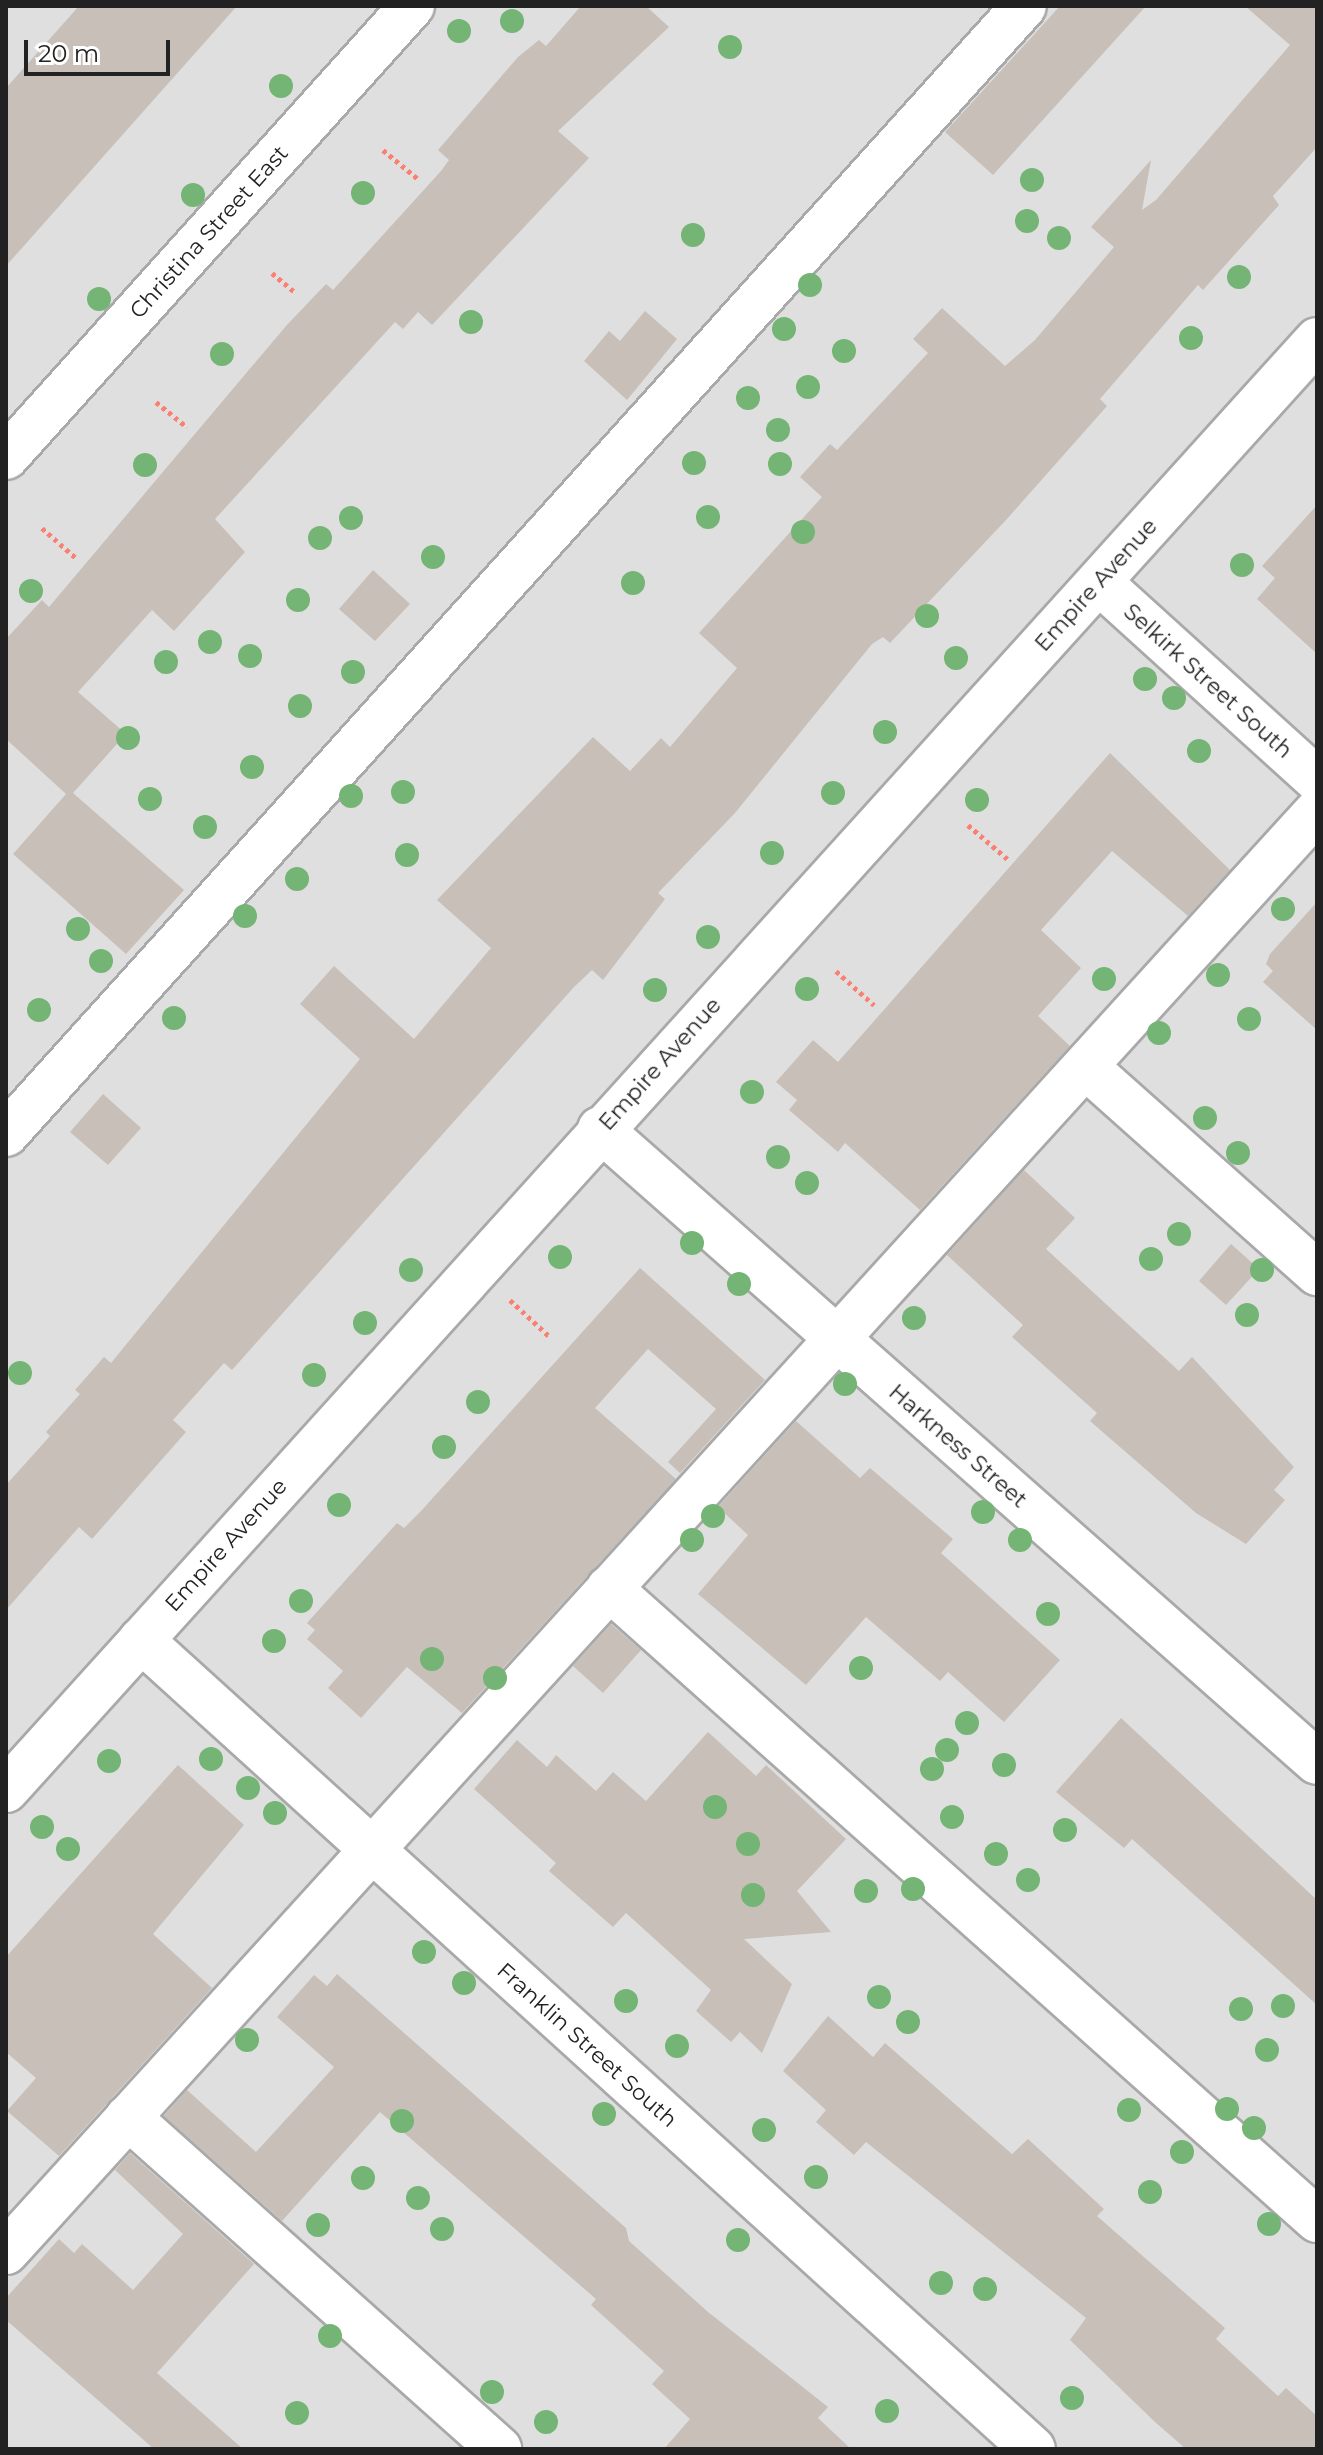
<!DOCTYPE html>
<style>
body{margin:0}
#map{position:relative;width:1323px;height:2455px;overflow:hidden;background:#f2efe9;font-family:Montserrat,sans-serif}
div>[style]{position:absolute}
.residential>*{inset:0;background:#e0dfdf}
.building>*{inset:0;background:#c7bfb8}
.path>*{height:5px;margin-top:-2.5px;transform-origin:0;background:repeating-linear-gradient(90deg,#fa8072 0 4px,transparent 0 8px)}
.roads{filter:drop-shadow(2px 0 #a9a9a9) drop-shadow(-2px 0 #a9a9a9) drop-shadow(0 2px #a9a9a9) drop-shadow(0 -2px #a9a9a9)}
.minor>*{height:44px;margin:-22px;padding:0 22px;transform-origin:22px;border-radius:22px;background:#fff}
.trees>*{width:24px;height:24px;margin:-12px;border-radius:50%;background:#74b475}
span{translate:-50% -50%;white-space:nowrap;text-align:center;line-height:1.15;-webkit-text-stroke:7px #fff;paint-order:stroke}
.street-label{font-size:22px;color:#222}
.frame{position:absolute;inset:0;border:8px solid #222;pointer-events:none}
.scale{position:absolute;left:24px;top:40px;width:146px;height:36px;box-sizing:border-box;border:4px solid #222;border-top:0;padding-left:10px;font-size:24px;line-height:28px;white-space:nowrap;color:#222;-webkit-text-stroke:6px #fff;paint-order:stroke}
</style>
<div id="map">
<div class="residential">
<i style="clip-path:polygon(6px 6px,1317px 6px,1317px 2449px,6px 2449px)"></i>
</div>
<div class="building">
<i style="clip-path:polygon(79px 6px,237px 6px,6px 266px,6px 88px)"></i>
<i style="clip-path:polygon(581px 6px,646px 6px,669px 27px,558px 131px,589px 158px,432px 325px,418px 312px,403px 329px,395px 322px,215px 519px,245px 552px,174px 631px,152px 610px,78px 692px,126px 734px,73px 793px,184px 890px,126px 954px,13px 854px,66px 794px,6px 739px,6px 639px,42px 600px,49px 607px,286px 326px,326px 284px,333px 290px,441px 171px,449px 160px,438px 150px,518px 57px,539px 40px,546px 46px)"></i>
<i style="clip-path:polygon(1060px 6px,1146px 6px,993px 175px,945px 132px)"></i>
<i style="clip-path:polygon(1245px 6px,1317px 6px,1317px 147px,1273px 196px,1279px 205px,1203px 290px,1198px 285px,1100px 399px,1107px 406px,1006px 520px,890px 643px,883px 637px,872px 644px,735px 813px,658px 893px,665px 899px,603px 980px,592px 970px,574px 987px,232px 1370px,224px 1363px,173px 1420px,186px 1432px,92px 1539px,79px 1527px,6px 1610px,6px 1485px,50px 1436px,46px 1432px,80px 1394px,75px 1390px,104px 1357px,111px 1363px,360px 1059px,300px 1004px,334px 966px,414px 1039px,491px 948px,437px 900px,593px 737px,630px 771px,661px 738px,670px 747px,737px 668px,699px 633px,822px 497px,800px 477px,830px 444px,837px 450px,928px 353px,913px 339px,942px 308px,1005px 366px,1035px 340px,1114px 247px,1091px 227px,1151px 160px,1142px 210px,1156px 200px,1290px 45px)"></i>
<i style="clip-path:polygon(645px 311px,677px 339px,627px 400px,584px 361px,609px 331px,620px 341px)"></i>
<i style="clip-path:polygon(1317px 505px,1317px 654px,1257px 599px,1275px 578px,1262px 566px)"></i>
<i style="clip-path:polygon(373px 570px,410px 604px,375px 641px,339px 609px)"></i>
<i style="clip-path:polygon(1110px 753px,1230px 870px,1188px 916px,1112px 851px,1041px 930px,1081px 968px,1038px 1016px,1070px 1046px,920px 1210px,845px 1143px,838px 1152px,789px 1110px,797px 1100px,776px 1082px,813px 1040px,838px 1062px)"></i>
<i style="clip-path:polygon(1317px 902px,1317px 1030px,1263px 982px,1273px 971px,1266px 964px,1270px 954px)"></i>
<i style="clip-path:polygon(103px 1094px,141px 1128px,108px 1165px,70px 1132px)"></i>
<i style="clip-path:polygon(1024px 1170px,1075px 1218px,1046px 1249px,1179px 1371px,1192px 1357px,1294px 1467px,1274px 1490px,1285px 1500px,1246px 1544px,1196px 1513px,1090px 1421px,1097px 1413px,1012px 1337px,1023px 1325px,947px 1255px)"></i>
<i style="clip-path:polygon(1231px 1244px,1259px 1269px,1226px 1305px,1199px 1281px)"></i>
<i style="clip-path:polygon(640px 1268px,765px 1380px,680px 1473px,668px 1462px,716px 1409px,648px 1349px,595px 1408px,676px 1479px,462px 1713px,407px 1667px,361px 1718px,328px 1688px,343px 1671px,307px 1639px,315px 1630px,307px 1623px,397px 1523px,404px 1528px,422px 1510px)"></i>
<i style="clip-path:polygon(796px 1421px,860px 1478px,870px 1468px,953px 1539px,941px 1553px,1060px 1660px,1004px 1722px,948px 1672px,940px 1681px,866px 1617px,806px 1685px,698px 1594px,748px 1535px,718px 1507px)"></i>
<i style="clip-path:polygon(611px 1624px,641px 1650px,603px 1693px,573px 1666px)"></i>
<i style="clip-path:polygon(1121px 1718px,1317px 1900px,1317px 2005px,1132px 1839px,1124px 1848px,1056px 1792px)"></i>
<i style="clip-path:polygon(708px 1732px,756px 1776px,766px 1765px,846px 1839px,797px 1891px,831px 1932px,744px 1939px,792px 1984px,762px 2053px,740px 2032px,731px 2042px,696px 2011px,711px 1990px,626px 1913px,613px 1927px,549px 1871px,556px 1863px,474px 1789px,517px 1740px,547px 1767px,556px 1755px,596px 1791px,613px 1772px,646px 1801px)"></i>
<i style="clip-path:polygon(178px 1765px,244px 1825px,153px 1934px,212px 1988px,59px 2156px,7px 2111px,36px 2078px,6px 2052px,6px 1957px)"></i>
<i style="clip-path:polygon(337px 1974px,626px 2228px,629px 2241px,708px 2312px,828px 2407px,818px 2418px,851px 2449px,664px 2449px,690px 2419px,652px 2384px,664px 2371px,591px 2305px,596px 2299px,380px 2112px,282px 2221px,164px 2116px,187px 2090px,256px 2152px,334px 2067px,277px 2017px,314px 1975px,327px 1986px)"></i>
<i style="clip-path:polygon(828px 2016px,873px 2057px,885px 2043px,1012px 2154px,1028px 2139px,1104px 2209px,1097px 2216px,1225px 2328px,1216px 2339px,1278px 2396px,1286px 2388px,1317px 2416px,1317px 2449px,1186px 2449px,1155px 2422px,1070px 2340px,1086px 2318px,866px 2142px,854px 2155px,816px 2122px,826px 2110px,783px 2071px)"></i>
<i style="clip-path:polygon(130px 2153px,254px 2264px,157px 2373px,243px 2449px,154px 2449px,6px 2320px,6px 2298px,59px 2239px,74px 2253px,82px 2244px,133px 2290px,183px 2234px,115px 2170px)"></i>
</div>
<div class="path">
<i style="left:383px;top:150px;width:45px;rotate:39.6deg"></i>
<i style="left:272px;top:273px;width:31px;rotate:40deg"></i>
<i style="left:156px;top:402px;width:40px;rotate:39deg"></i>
<i style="left:42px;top:528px;width:47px;rotate:41.5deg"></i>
<i style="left:968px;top:825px;width:55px;rotate:40.6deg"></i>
<i style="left:836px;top:971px;width:51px;rotate:41.8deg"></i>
<i style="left:510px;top:1300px;width:54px;rotate:42.8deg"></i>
</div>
<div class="roads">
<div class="minor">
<i style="left:6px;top:457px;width:607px;rotate:-48.01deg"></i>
<i style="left:1099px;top:582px;width:294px;rotate:42.2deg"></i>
<i style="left:1086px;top:1067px;width:310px;rotate:41.7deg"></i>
<i style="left:600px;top:1129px;width:956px;rotate:41.44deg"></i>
<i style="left:6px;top:1134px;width:1519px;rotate:-47.93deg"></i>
<i style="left:609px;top:1588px;width:949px;rotate:41.75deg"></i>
<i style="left:141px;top:1640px;width:1204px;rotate:42.21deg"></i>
<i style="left:6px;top:1790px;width:1955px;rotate:-47.88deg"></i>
<i style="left:128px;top:2117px;width:498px;rotate:41.8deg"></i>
<i style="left:6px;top:2252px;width:1948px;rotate:-47.7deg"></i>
</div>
</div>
<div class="trees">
<i style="left:512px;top:21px"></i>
<i style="left:459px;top:31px"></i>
<i style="left:730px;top:47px"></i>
<i style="left:281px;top:86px"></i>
<i style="left:1032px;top:180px"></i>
<i style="left:363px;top:193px"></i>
<i style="left:193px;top:195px"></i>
<i style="left:1027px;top:221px"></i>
<i style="left:693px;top:235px"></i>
<i style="left:1059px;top:238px"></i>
<i style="left:1239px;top:277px"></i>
<i style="left:810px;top:285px"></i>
<i style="left:99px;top:299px"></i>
<i style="left:471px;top:322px"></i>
<i style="left:784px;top:329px"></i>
<i style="left:1191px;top:338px"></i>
<i style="left:844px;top:351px"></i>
<i style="left:222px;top:354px"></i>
<i style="left:808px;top:387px"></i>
<i style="left:748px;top:398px"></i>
<i style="left:778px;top:430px"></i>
<i style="left:694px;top:463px"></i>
<i style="left:780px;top:464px"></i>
<i style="left:145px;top:465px"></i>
<i style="left:708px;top:517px"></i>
<i style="left:351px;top:518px"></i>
<i style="left:803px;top:532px"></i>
<i style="left:320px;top:538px"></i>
<i style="left:433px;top:557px"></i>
<i style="left:1242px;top:565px"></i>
<i style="left:633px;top:583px"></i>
<i style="left:31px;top:591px"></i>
<i style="left:298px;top:600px"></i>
<i style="left:927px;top:616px"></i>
<i style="left:210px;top:642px"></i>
<i style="left:250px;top:656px"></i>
<i style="left:956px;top:658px"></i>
<i style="left:166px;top:662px"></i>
<i style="left:353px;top:672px"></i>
<i style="left:1145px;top:679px"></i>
<i style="left:1174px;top:698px"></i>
<i style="left:300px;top:706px"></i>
<i style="left:885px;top:732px"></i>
<i style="left:128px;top:738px"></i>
<i style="left:1199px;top:751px"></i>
<i style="left:252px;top:767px"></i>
<i style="left:403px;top:792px"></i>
<i style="left:833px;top:793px"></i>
<i style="left:351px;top:796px"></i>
<i style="left:150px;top:799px"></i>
<i style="left:977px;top:800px"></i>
<i style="left:205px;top:827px"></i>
<i style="left:772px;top:853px"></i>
<i style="left:407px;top:855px"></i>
<i style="left:297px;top:879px"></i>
<i style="left:1283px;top:909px"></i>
<i style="left:245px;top:916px"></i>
<i style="left:78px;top:929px"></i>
<i style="left:708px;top:937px"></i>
<i style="left:101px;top:961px"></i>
<i style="left:1218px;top:975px"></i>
<i style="left:1104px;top:979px"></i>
<i style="left:807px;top:989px"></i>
<i style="left:655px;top:990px"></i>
<i style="left:39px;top:1010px"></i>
<i style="left:174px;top:1018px"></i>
<i style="left:1249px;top:1019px"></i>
<i style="left:1159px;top:1033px"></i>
<i style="left:752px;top:1092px"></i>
<i style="left:1205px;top:1118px"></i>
<i style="left:1238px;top:1153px"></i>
<i style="left:778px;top:1157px"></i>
<i style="left:807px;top:1183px"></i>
<i style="left:1179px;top:1234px"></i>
<i style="left:692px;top:1243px"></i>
<i style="left:560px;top:1257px"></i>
<i style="left:1151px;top:1259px"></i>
<i style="left:411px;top:1270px"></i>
<i style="left:1262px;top:1270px"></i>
<i style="left:739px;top:1284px"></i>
<i style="left:1247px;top:1315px"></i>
<i style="left:914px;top:1318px"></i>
<i style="left:365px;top:1323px"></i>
<i style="left:20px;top:1373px"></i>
<i style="left:314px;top:1375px"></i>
<i style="left:845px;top:1384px"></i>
<i style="left:478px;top:1402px"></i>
<i style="left:444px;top:1447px"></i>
<i style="left:339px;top:1505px"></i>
<i style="left:983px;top:1512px"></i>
<i style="left:713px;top:1516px"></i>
<i style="left:692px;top:1540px"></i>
<i style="left:1020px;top:1540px"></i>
<i style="left:301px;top:1601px"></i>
<i style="left:1048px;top:1614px"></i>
<i style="left:274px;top:1641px"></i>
<i style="left:432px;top:1659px"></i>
<i style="left:861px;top:1668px"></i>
<i style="left:495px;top:1678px"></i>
<i style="left:967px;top:1723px"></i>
<i style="left:947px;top:1750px"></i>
<i style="left:211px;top:1759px"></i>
<i style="left:109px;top:1761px"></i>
<i style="left:1004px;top:1765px"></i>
<i style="left:932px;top:1769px"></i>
<i style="left:248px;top:1788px"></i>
<i style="left:715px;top:1807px"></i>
<i style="left:275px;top:1813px"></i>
<i style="left:952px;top:1817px"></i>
<i style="left:42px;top:1827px"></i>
<i style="left:1065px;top:1830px"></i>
<i style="left:748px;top:1844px"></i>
<i style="left:68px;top:1849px"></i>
<i style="left:996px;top:1854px"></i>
<i style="left:1028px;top:1880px"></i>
<i style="left:913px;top:1889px"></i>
<i style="left:866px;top:1891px"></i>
<i style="left:753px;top:1895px"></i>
<i style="left:424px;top:1952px"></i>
<i style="left:464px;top:1983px"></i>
<i style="left:879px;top:1997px"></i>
<i style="left:626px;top:2001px"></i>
<i style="left:1283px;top:2006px"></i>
<i style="left:1241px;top:2009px"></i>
<i style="left:908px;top:2022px"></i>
<i style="left:247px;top:2040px"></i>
<i style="left:677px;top:2046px"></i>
<i style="left:1267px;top:2050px"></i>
<i style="left:1227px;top:2109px"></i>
<i style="left:1129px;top:2110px"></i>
<i style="left:604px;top:2114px"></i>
<i style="left:402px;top:2121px"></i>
<i style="left:1254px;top:2128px"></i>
<i style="left:764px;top:2130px"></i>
<i style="left:1182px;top:2152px"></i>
<i style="left:816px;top:2177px"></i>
<i style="left:363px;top:2178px"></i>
<i style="left:1150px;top:2192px"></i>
<i style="left:418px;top:2198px"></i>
<i style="left:1269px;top:2224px"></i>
<i style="left:318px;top:2225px"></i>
<i style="left:442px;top:2229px"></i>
<i style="left:738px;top:2240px"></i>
<i style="left:941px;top:2283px"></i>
<i style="left:985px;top:2289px"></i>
<i style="left:330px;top:2336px"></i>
<i style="left:492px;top:2392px"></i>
<i style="left:1072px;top:2398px"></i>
<i style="left:887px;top:2411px"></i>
<i style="left:297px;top:2413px"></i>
<i style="left:546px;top:2422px"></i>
</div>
<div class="street-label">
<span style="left:209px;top:232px;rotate:-48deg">Christina Street East</span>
<span style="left:1096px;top:585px;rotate:-48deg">Empire Avenue</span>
<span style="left:1208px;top:681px;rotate:42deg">Selkirk Street South</span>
<span style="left:660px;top:1064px;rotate:-48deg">Empire Avenue</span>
<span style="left:958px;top:1446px;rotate:41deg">Harkness Street</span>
<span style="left:226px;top:1545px;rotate:-48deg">Empire Avenue</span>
<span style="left:587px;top:2045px;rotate:42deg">Franklin Street South</span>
</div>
<div class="frame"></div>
<div class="scale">20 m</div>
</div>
